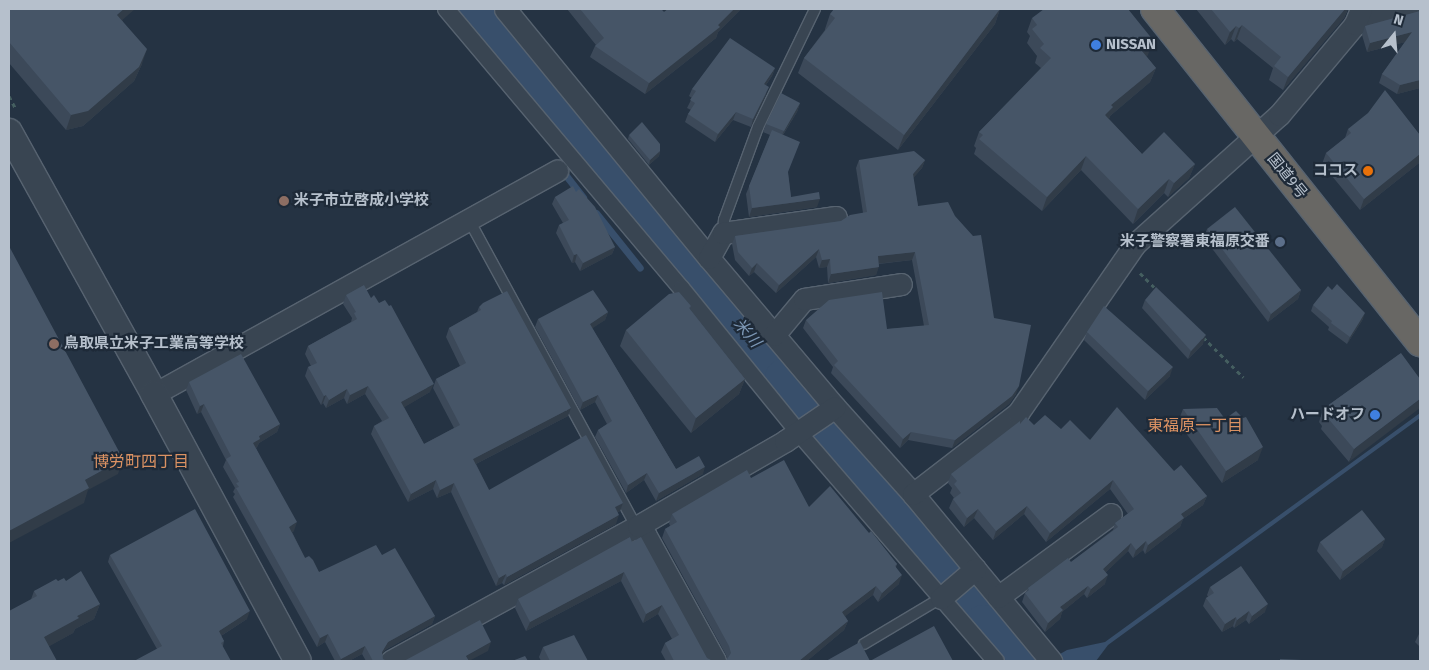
<!DOCTYPE html>
<meta charset="utf-8">
<style>
body{margin:0}
#map{position:relative;width:1429px;height:670px;overflow:hidden;background:#253343;font-family:"Fira Sans","Noto Sans JP",sans-serif}
div>[style]{position:absolute}
.water>*{inset:0;background:#384f6b}
.stream>*{height:7px;margin:-3.5px;padding:0 3.5px;transform-origin:3.5px;border-radius:3.5px;background:#384f6b}
.river>*{height:41px;margin:-20.5px;padding:0 20.5px;transform-origin:20.5px;border-radius:20.5px;background:#384f6b}
.path>*{height:3px;margin-top:-1.5px;transform-origin:0;background:repeating-linear-gradient(90deg,#455f60 0 4px,transparent 0 8px)}
.roads{filter:drop-shadow(1px 0 #576370) drop-shadow(-1px 0 #576370) drop-shadow(0 1px #576370) drop-shadow(0 -1px #576370)}
.service>*{height:10px;margin:-5px;padding:0 5px;transform-origin:5px;border-radius:5px;background:#394552}
.pedestrian>*{height:16px;margin:-8px;padding:0 8px;transform-origin:8px;border-radius:8px;background:#394552}
.minor>*{height:21px;margin:-10.5px;padding:0 10.5px;transform-origin:10.5px;border-radius:10.5px;background:#394552}
.tertiary>*{height:26px;margin:-13px;padding:0 13px;transform-origin:13px;border-radius:13px;background:#394552}
.trunk>*{height:28px;margin:-14px;padding:0 14px;transform-origin:14px;border-radius:14px;background:#686764}
.wall>*{inset:0;background:#3c4959}
.shaded-wall>*{inset:0;background:#313c48}
.building>*{inset:0;background:#465567}
.dots>*{width:14px;height:14px;translate:-50% -50%;box-sizing:border-box;border:2px solid #1e2a38;border-radius:50%}
span{translate:-50% -50%;white-space:nowrap;text-align:center;line-height:1.15;-webkit-text-stroke:4.5px #1e2a38;paint-order:stroke}
.poi-label{font-size:15px;color:#b6c0cc;font-weight:700}
.left{translate:0 -50%;text-align:left}
.right{translate:-100% -50%;text-align:right}
.street-label{font-size:15px;color:#b6c0cc}
.water-label{font-size:16px;color:#7c97b5;font-style:italic}
.neighbourhood-label{font-size:16px;color:#db9263}
.frame{position:absolute;inset:0;border:10px solid #b6c0cc;pointer-events:none}
.north{position:absolute;left:1369px;top:10px;width:50px;height:50px;-webkit-text-stroke:4px #1e2a38;paint-order:stroke;rotate:17deg;font-size:14px;font-weight:700;line-height:20px;text-align:center;color:#b6c0cc}
.north::after{content:'';display:block;margin:auto;width:18px;height:22px;background:#b6c0cc;clip-path:polygon(50% 0,100% 100%,50% 72%,0 100%)}
</style>
<div id="map">
<div class="water">
<i style="clip-path:polygon(1420px 413px,1420px 418px,1108px 645px,1096px 661px,1048px 661px,1067px 650px,1105px 642px)"></i>
</div>
<div class="stream">
<i style="left:564px;top:173px;width:31px;rotate:52deg"></i>
<i style="left:596px;top:213px;width:70px;rotate:51.3deg"></i>
</div>
<div class="river">
<i style="left:472px;top:9px;width:484px;rotate:49.7deg"></i>
<i style="left:785px;top:378px;width:317px;rotate:51.3deg"></i>
<i style="left:983px;top:625px;width:49px;rotate:47.5deg"></i>
</div>
<div class="path">
<i style="left:9px;top:96px;width:15px;rotate:62deg"></i>
<i style="left:1140px;top:273px;width:24px;rotate:45deg"></i>
<i style="left:1203px;top:337px;width:57px;rotate:45deg"></i>
</div>
<div class="roads">
<div class="service">
<i style="left:469px;top:220px;width:341px;rotate:61.4deg"></i>
<i style="left:632px;top:519px;width:9px;rotate:49deg"></i>
<i style="left:723px;top:233px;width:13px;rotate:-86deg"></i>
<i style="left:724px;top:220px;width:99px;rotate:-69.9deg"></i>
<i style="left:758px;top:127px;width:131px;rotate:-64.2deg"></i>
<i style="left:864px;top:644px;width:90px;rotate:-30.9deg"></i>
</div>
<div class="pedestrian">
<i style="left:446px;top:9px;width:366px;rotate:49.9deg"></i>
<i style="left:682px;top:289px;width:186px;rotate:50.9deg"></i>
<i style="left:799px;top:433px;width:301px;rotate:49.2deg"></i>
</div>
<div class="minor">
<i style="left:505px;top:9px;width:322px;rotate:50.7deg"></i>
<i style="left:709px;top:258px;width:195px;rotate:49.8deg"></i>
<i style="left:835px;top:407px;width:117px;rotate:48.1deg"></i>
<i style="left:913px;top:494px;width:217px;rotate:50.4deg"></i>
<i style="left:1355px;top:24px;width:62px;rotate:-14deg"></i>
<i style="left:709px;top:258px;width:29px;rotate:-61deg"></i>
<i style="left:723px;top:233px;width:114px;rotate:-8.1deg"></i>
<i style="left:774px;top:335px;width:47px;rotate:-50.2deg"></i>
<i style="left:804px;top:299px;width:98px;rotate:-8.8deg"></i>
<i style="left:154px;top:394px;width:461px;rotate:-29deg"></i>
<i style="left:913px;top:494px;width:133px;rotate:-37.6deg"></i>
<i style="left:1018px;top:413px;width:206px;rotate:-55.3deg"></i>
<i style="left:1135px;top:244px;width:193px;rotate:-41.9deg"></i>
<i style="left:1279px;top:115px;width:119px;rotate:-50.1deg"></i>
<i style="left:1355px;top:24px;width:16px;rotate:-68deg"></i>
<i style="left:638px;top:526px;width:11px;rotate:49deg"></i>
<i style="left:645px;top:534px;width:145px;rotate:61.1deg"></i>
<i style="left:998px;top:597px;width:140px;rotate:-36.3deg"></i>
<i style="left:941px;top:598px;width:45px;rotate:-40.5deg"></i>
<i style="left:391px;top:661px;width:281px;rotate:-28.7deg"></i>
<i style="left:638px;top:526px;width:170px;rotate:-30deg"></i>
<i style="left:785px;top:441px;width:60px;rotate:-34.2deg"></i>
</div>
<div class="tertiary">
<i style="left:9px;top:132px;width:299px;rotate:61deg"></i>
<i style="left:154px;top:394px;width:303px;rotate:61.7deg"></i>
</div>
<div class="trunk">
<i style="left:1155px;top:9px;width:426px;rotate:51.5deg"></i>
</div>
</div>
<div class="wall">
<i style="clip-path:polygon(9px 9px,122px 20px,142px 64px,134px 81px,83px 126px,66px 130px,9px 63px)"></i>
<i style="clip-path:polygon(567px 9px,661px 9px,664px 12px,668px 9px,741px 9px,718px 32px,716px 38px,645px 94px,590px 57px,595px 46px,596px 45px)"></i>
<i style="clip-path:polygon(1000px 9px,995px 24px,898px 150px,798px 73px,804px 58px,825px 30px,825px 29px,830px 14px)"></i>
<i style="clip-path:polygon(1196px 9px,1348px 9px,1344px 18px,1283px 90px,1269px 80px,1273px 68px,1237px 39px,1234px 42px,1231px 39px,1225px 45px)"></i>
<i style="clip-path:polygon(1420px 11px,1420px 88px,1397px 94px,1379px 83px,1382px 74px,1405px 42px,1367px 52px,1362px 35px,1365px 26px)"></i>
<i style="clip-path:polygon(1032px 18px,1148px 55px,1146px 56px,1156px 68px,1150px 82px,1110px 116px,1109px 119px,1142px 154px,1195px 164px,1189px 178px,1168px 197px,1164px 193px,1133px 224px,1081px 170px,1042px 211px,974px 154px,976px 148px,974px 146px,979px 132px,1041px 68px,1035px 63px,1037px 56px,1027px 43px,1030px 36px,1027px 32px)"></i>
<i style="clip-path:polygon(775px 68px,772px 76px,766px 85px,766px 95px,751px 127px,733px 120px,715px 142px,685px 122px,688px 114px,691px 110px,687px 108px,692px 98px,689px 96px,692px 89px)"></i>
<i style="clip-path:polygon(800px 103px,797px 112px,783px 135px,791px 197px,817px 207px,749px 217px,746px 194px,770px 135px,763px 132px,766px 124px)"></i>
<i style="clip-path:polygon(1348px 129px,1420px 135px,1420px 159px,1419px 163px,1360px 210px,1322px 164px,1326px 153px,1345px 138px)"></i>
<i style="clip-path:polygon(629px 135px,660px 151px,659px 156px,649px 165px,628px 139px)"></i>
<i style="clip-path:polygon(859px 160px,925px 160px,922px 168px,913px 178px,918px 206px,994px 318px,1016px 394px,1009px 404px,952px 448px,908px 440px,900px 448px,831px 373px,833px 367px,803px 328px,806px 320px,887px 329px,924px 326px,912px 260px,879px 264px,876px 275px,828px 283px,827px 267px,819px 268px,816px 257px,776px 293px,754px 272px,749px 276px,735px 260px,732px 244px,735px 236px,841px 221px,863px 213px,856px 168px)"></i>
<i style="clip-path:polygon(576px 192px,615px 247px,612px 254px,580px 271px,575px 262px,572px 263px,556px 233px,559px 225px,563px 223px,552px 204px,555px 197px)"></i>
<i style="clip-path:polygon(1207px 229px,1301px 290px,1298px 299px,1268px 322px,1204px 238px)"></i>
<i style="clip-path:polygon(346px 295px,371px 298px,430px 392px,404px 407px,424px 444px,454px 428px,433px 388px,436px 379px,460px 366px,446px 337px,449px 328px,477px 312px,479px 307px,568px 416px,476px 464px,489px 490px,623px 503px,620px 511px,617px 513px,616px 524px,504px 585px,502px 583px,496px 586px,451px 492px,437px 498px,433px 489px,408px 502px,371px 434px,374px 426px,382px 421px,365px 394px,347px 404px,344px 398px,326px 408px,323px 403px,321px 405px,305px 376px,308px 367px,311px 366px,305px 354px,308px 346px,351px 322px,352px 318px,343px 304px)"></i>
<i style="clip-path:polygon(1145px 300px,1203px 344px,1188px 359px,1142px 308px)"></i>
<i style="clip-path:polygon(1313px 305px,1363px 319px,1347px 344px,1328px 330px,1329px 327px,1311px 311px)"></i>
<i style="clip-path:polygon(691px 306px,690px 309px,745px 379px,739px 394px,691px 433px,620px 346px,626px 330px)"></i>
<i style="clip-path:polygon(608px 312px,605px 320px,592px 328px,676px 469px,703px 474px,656px 501px,644px 480px,626px 493px,595px 437px,598px 430px,607px 424px,595px 402px,580px 410px,535px 327px,538px 319px)"></i>
<i style="clip-path:polygon(1087px 332px,1170px 376px,1145px 400px,1084px 340px)"></i>
<i style="clip-path:polygon(1401px 353px,1349px 462px,1321px 429px,1322px 426px,1319px 422px,1323px 409px)"></i>
<i style="clip-path:polygon(189px 382px,280px 424px,277px 432px,259px 443px,257px 447px,256px 448px,294px 531px,292px 532px,305px 558px,319px 572px,382px 555px,435px 616px,432px 624px,385px 650px,382px 654px,383px 659px,387px 661px,366px 661px,362px 654px,349px 661px,335px 661px,325px 642px,317px 647px,233px 497px,235px 494px,233px 492px,235px 488px,223px 467px,226px 460px,201px 412px,197px 414px,186px 390px)"></i>
<i style="clip-path:polygon(1183px 409px,1225px 419px,1258px 460px,1222px 483px,1178px 422px)"></i>
<i style="clip-path:polygon(1020px 424px,1061px 429px,1174px 471px,1207px 496px,1203px 505px,1183px 519px,1180px 527px,1145px 554px,1143px 550px,1133px 558px,1128px 551px,1106px 572px,1105px 584px,1087px 598px,1084px 594px,1062px 612px,1060px 619px,1045px 632px,1022px 602px,1025px 593px,1026px 592px,1028px 588px,1071px 562px,1113px 530px,1115px 523px,1128px 514px,1110px 489px,1046px 542px,1024px 514px,993px 540px,974px 518px,964px 527px,949px 508px,953px 499px,954px 498px,950px 493px,952px 488px,948px 483px,951px 474px)"></i>
<i style="clip-path:polygon(751px 478px,809px 507px,869px 533px,897px 564px,896px 567px,899px 584px,878px 602px,873px 595px,845px 616px,848px 621px,844px 630px,807px 661px,726px 661px,727px 659px,726px 655px,662px 538px,665px 529px,670px 526px,669px 523px,672px 514px)"></i>
<i style="clip-path:polygon(1385px 539px,1382px 547px,1340px 580px,1317px 551px,1320px 542px)"></i>
<i style="clip-path:polygon(632px 542px,707px 658px,713px 661px,666px 661px,661px 652px,665px 643px,672px 639px,658px 614px,643px 623px,621px 581px,526px 631px,515px 608px,518px 599px)"></i>
<i style="clip-path:polygon(110px 555px,247px 619px,221px 636px,224px 641px,223px 646px,157px 649px,108px 562px)"></i>
<i style="clip-path:polygon(58px 581px,66px 581px,100px 604px,94px 619px,75px 629px,73px 633px,49px 646px,9px 661px,34px 591px)"></i>
<i style="clip-path:polygon(1210px 587px,1265px 612px,1249px 624px,1246px 620px,1234px 628px,1233px 626px,1222px 632px,1203px 606px,1206px 598px,1208px 597px,1207px 595px)"></i>
<i style="clip-path:polygon(1420px 632px,1420px 647px,1415px 642px)"></i>
<i style="clip-path:polygon(543px 647px,588px 661px,541px 661px,539px 657px)"></i>
</div>
<div class="shaded-wall">
<i style="clip-path:polygon(124px 9px,135px 9px,112px 29px,117px 15px)"></i>
<i style="clip-path:polygon(734px 9px,741px 9px,718px 32px,716px 38px,645px 94px,649px 83px,718px 25px)"></i>
<i style="clip-path:polygon(1000px 9px,995px 24px,898px 150px,904px 135px)"></i>
<i style="clip-path:polygon(1345px 9px,1348px 9px,1344px 18px,1283px 90px,1288px 77px)"></i>
<i style="clip-path:polygon(1242px 25px,1237px 39px,1234px 42px,1239px 28px)"></i>
<i style="clip-path:polygon(1236px 26px,1231px 39px,1225px 45px,1230px 32px)"></i>
<i style="clip-path:polygon(1412px 32px,1409px 41px,1367px 52px,1370px 43px)"></i>
<i style="clip-path:polygon(1153px 40px,1148px 55px,1136px 65px,1142px 51px)"></i>
<i style="clip-path:polygon(147px 49px,142px 64px,134px 81px,83px 126px,66px 130px,71px 115px)"></i>
<i style="clip-path:polygon(775px 68px,772px 76px,761px 92px,764px 84px)"></i>
<i style="clip-path:polygon(1156px 68px,1150px 82px,1110px 116px,1108px 121px,1105px 115px,1111px 105px)"></i>
<i style="clip-path:polygon(1420px 80px,1420px 88px,1397px 94px,1400px 85px)"></i>
<i style="clip-path:polygon(769px 87px,766px 95px,751px 127px,753px 119px)"></i>
<i style="clip-path:polygon(800px 103px,797px 112px,780px 139px,784px 131px)"></i>
<i style="clip-path:polygon(736px 112px,733px 120px,715px 142px,718px 134px)"></i>
<i style="clip-path:polygon(1420px 146px,1420px 159px,1419px 163px,1360px 210px,1364px 199px)"></i>
<i style="clip-path:polygon(660px 151px,659px 156px,649px 165px,650px 160px)"></i>
<i style="clip-path:polygon(1086px 156px,1081px 170px,1042px 211px,1047px 197px)"></i>
<i style="clip-path:polygon(925px 160px,922px 168px,910px 182px,913px 174px)"></i>
<i style="clip-path:polygon(1195px 164px,1189px 178px,1168px 197px,1174px 183px)"></i>
<i style="clip-path:polygon(1169px 179px,1164px 193px,1133px 224px,1138px 209px)"></i>
<i style="clip-path:polygon(820px 199px,817px 207px,749px 217px,752px 208px)"></i>
<i style="clip-path:polygon(615px 247px,612px 254px,580px 271px,583px 263px)"></i>
<i style="clip-path:polygon(819px 249px,816px 257px,776px 293px,779px 285px)"></i>
<i style="clip-path:polygon(915px 252px,912px 260px,875px 264px,878px 256px)"></i>
<i style="clip-path:polygon(577px 254px,575px 262px,572px 263px,574px 255px)"></i>
<i style="clip-path:polygon(830px 259px,827px 267px,819px 268px,822px 260px)"></i>
<i style="clip-path:polygon(757px 263px,754px 272px,749px 276px,752px 268px)"></i>
<i style="clip-path:polygon(879px 267px,876px 275px,828px 283px,831px 274px)"></i>
<i style="clip-path:polygon(1301px 290px,1298px 299px,1268px 322px,1271px 314px)"></i>
<i style="clip-path:polygon(608px 312px,605px 320px,587px 332px,590px 324px)"></i>
<i style="clip-path:polygon(1365px 313px,1363px 319px,1347px 344px,1350px 337px)"></i>
<i style="clip-path:polygon(1206px 335px,1203px 344px,1188px 359px,1191px 351px)"></i>
<i style="clip-path:polygon(1173px 367px,1170px 376px,1145px 400px,1148px 391px)"></i>
<i style="clip-path:polygon(745px 379px,739px 394px,691px 433px,696px 418px)"></i>
<i style="clip-path:polygon(434px 384px,430px 392px,398px 411px,401px 402px)"></i>
<i style="clip-path:polygon(368px 386px,365px 394px,347px 404px,350px 395px)"></i>
<i style="clip-path:polygon(1019px 386px,1016px 394px,1009px 404px,952px 448px,955px 440px)"></i>
<i style="clip-path:polygon(347px 389px,344px 398px,326px 408px,329px 400px)"></i>
<i style="clip-path:polygon(326px 395px,323px 403px,321px 405px,324px 396px)"></i>
<i style="clip-path:polygon(598px 395px,595px 402px,580px 410px,583px 402px)"></i>
<i style="clip-path:polygon(1420px 399px,1420px 408px,1349px 462px,1354px 449px)"></i>
<i style="clip-path:polygon(204px 404px,201px 412px,197px 414px,200px 406px)"></i>
<i style="clip-path:polygon(571px 408px,568px 416px,470px 467px,473px 459px)"></i>
<i style="clip-path:polygon(280px 424px,277px 432px,259px 443px,257px 447px,250px 451px,253px 443px,259px 436px)"></i>
<i style="clip-path:polygon(911px 432px,908px 440px,900px 448px,903px 439px)"></i>
<i style="clip-path:polygon(1263px 447px,1258px 460px,1222px 483px,1226px 471px)"></i>
<i style="clip-path:polygon(123px 459px,118px 474px,88px 490px,84px 503px,9px 543px,9px 531px,85px 480px)"></i>
<i style="clip-path:polygon(705px 467px,703px 474px,656px 501px,659px 493px)"></i>
<i style="clip-path:polygon(647px 473px,644px 480px,626px 493px,628px 485px)"></i>
<i style="clip-path:polygon(436px 480px,433px 489px,408px 502px,411px 494px)"></i>
<i style="clip-path:polygon(1113px 480px,1110px 489px,1046px 542px,1050px 533px)"></i>
<i style="clip-path:polygon(454px 483px,451px 492px,437px 498px,440px 490px)"></i>
<i style="clip-path:polygon(1207px 496px,1203px 505px,1183px 519px,1180px 527px,1145px 554px,1148px 545px,1181px 514px)"></i>
<i style="clip-path:polygon(623px 503px,620px 511px,611px 516px,615px 507px)"></i>
<i style="clip-path:polygon(1027px 506px,1024px 514px,993px 540px,996px 531px)"></i>
<i style="clip-path:polygon(978px 509px,974px 518px,964px 527px,967px 518px)"></i>
<i style="clip-path:polygon(619px 515px,616px 524px,504px 585px,507px 577px)"></i>
<i style="clip-path:polygon(297px 522px,294px 531px,286px 535px,289px 527px)"></i>
<i style="clip-path:polygon(1385px 539px,1382px 547px,1340px 580px,1343px 571px)"></i>
<i style="clip-path:polygon(1146px 541px,1143px 550px,1133px 558px,1136px 550px)"></i>
<i style="clip-path:polygon(1131px 543px,1128px 551px,1100px 578px,1103px 569px)"></i>
<i style="clip-path:polygon(624px 572px,621px 581px,526px 631px,530px 622px)"></i>
<i style="clip-path:polygon(506px 574px,502px 583px,496px 586px,499px 578px)"></i>
<i style="clip-path:polygon(902px 575px,899px 584px,878px 602px,882px 593px)"></i>
<i style="clip-path:polygon(1108px 575px,1105px 584px,1087px 598px,1091px 589px)"></i>
<i style="clip-path:polygon(876px 586px,873px 595px,839px 621px,842px 612px)"></i>
<i style="clip-path:polygon(1088px 586px,1084px 594px,1062px 612px,1060px 619px,1045px 632px,1048px 623px,1060px 607px)"></i>
<i style="clip-path:polygon(100px 604px,94px 619px,75px 629px,73px 633px,39px 652px,44px 637px,77px 616px)"></i>
<i style="clip-path:polygon(1268px 604px,1265px 612px,1249px 624px,1252px 616px)"></i>
<i style="clip-path:polygon(662px 605px,658px 614px,643px 623px,646px 614px)"></i>
<i style="clip-path:polygon(250px 611px,247px 619px,216px 639px,219px 631px)"></i>
<i style="clip-path:polygon(1249px 611px,1246px 620px,1234px 628px,1237px 620px)"></i>
<i style="clip-path:polygon(435px 616px,432px 624px,385px 650px,379px 660px,382px 652px,388px 642px)"></i>
<i style="clip-path:polygon(1236px 617px,1233px 626px,1222px 632px,1225px 624px)"></i>
<i style="clip-path:polygon(848px 621px,844px 630px,807px 661px,799px 661px)"></i>
<i style="clip-path:polygon(328px 634px,325px 642px,317px 647px,320px 638px)"></i>
<i style="clip-path:polygon(491px 642px,488px 651px,469px 661px,466px 656px)"></i>
<i style="clip-path:polygon(365px 646px,362px 654px,349px 661px,340px 661px,341px 659px)"></i>
</div>
<div class="building">
<i style="clip-path:polygon(9px 9px,124px 9px,117px 15px,147px 49px,139px 67px,88px 111px,71px 115px,9px 42px)"></i>
<i style="clip-path:polygon(580px 9px,661px 9px,664px 12px,668px 9px,734px 9px,718px 25px,720px 27px,649px 83px,595px 46px,604px 38px)"></i>
<i style="clip-path:polygon(834px 9px,1000px 9px,904px 135px,804px 58px,835px 18px,830px 14px)"></i>
<i style="clip-path:polygon(1044px 9px,1128px 9px,1153px 40px,1142px 51px,1156px 68px,1111px 105px,1113px 107px,1105px 115px,1142px 154px,1164px 132px,1195px 164px,1174px 183px,1169px 179px,1138px 209px,1086px 156px,1047px 197px,979px 139px,983px 135px,979px 132px,1051px 58px,1040px 48px,1044px 44px,1032px 29px,1037px 25px,1032px 18px)"></i>
<i style="clip-path:polygon(1211px 9px,1345px 9px,1288px 77px,1274px 66px,1281px 57px,1242px 25px,1239px 28px,1236px 26px,1230px 32px)"></i>
<i style="clip-path:polygon(1420px 11px,1420px 80px,1400px 85px,1382px 74px,1412px 32px,1370px 43px,1365px 26px)"></i>
<i style="clip-path:polygon(730px 38px,775px 68px,764px 84px,769px 87px,753px 119px,736px 112px,718px 134px,688px 114px,695px 103px,690px 100px,696px 91px,692px 89px)"></i>
<i style="clip-path:polygon(1385px 90px,1420px 135px,1420px 146px,1419px 147px,1420px 149px,1420px 154px,1364px 199px,1326px 153px,1351px 133px,1348px 129px,1368px 113px)"></i>
<i style="clip-path:polygon(781px 93px,800px 103px,784px 131px,766px 124px)"></i>
<i style="clip-path:polygon(642px 122px,660px 144px,660px 151px,650px 160px,629px 135px)"></i>
<i style="clip-path:polygon(772px 130px,800px 142px,788px 172px,791px 197px,819px 192px,820px 199px,752px 208px,749px 186px)"></i>
<i style="clip-path:polygon(914px 151px,925px 160px,913px 174px,918px 206px,948px 202px,955px 216px,973px 236px,981px 235px,994px 318px,1031px 325px,1019px 386px,1012px 396px,955px 440px,911px 432px,903px 439px,834px 365px,838px 361px,806px 320px,829px 300px,882px 292px,887px 329px,929px 325px,915px 252px,878px 256px,879px 267px,831px 274px,830px 259px,822px 260px,819px 249px,779px 285px,757px 263px,752px 268px,738px 252px,735px 236px,841px 221px,850px 215px,867px 212px,859px 160px)"></i>
<i style="clip-path:polygon(573px 186px,576px 192px,579px 189px,595px 207px,615px 247px,583px 263px,577px 254px,574px 255px,559px 225px,569px 220px,555px 197px)"></i>
<i style="clip-path:polygon(1235px 207px,1301px 290px,1271px 314px,1207px 229px)"></i>
<i style="clip-path:polygon(9px 246px,123px 459px,85px 480px,89px 488px,9px 531px)"></i>
<i style="clip-path:polygon(1337px 284px,1365px 313px,1350px 337px,1331px 323px,1332px 321px,1313px 305px,1328px 286px,1332px 290px)"></i>
<i style="clip-path:polygon(364px 285px,371px 298px,374px 295px,379px 303px,385px 300px,389px 306px,391px 305px,434px 384px,401px 402px,424px 444px,460px 425px,436px 379px,466px 363px,449px 328px,481px 310px,479px 307px,483px 303px,507px 291px,571px 408px,473px 459px,489px 490px,586px 435px,623px 503px,615px 507px,619px 515px,507px 577px,506px 574px,499px 578px,454px 483px,440px 490px,436px 480px,411px 494px,374px 426px,389px 418px,368px 386px,350px 395px,347px 389px,329px 400px,326px 395px,324px 396px,308px 367px,317px 363px,308px 346px,357px 319px,354px 313px,356px 312px,346px 295px)"></i>
<i style="clip-path:polygon(1156px 287px,1206px 335px,1191px 351px,1145px 300px)"></i>
<i style="clip-path:polygon(593px 290px,608px 312px,590px 324px,676px 469px,699px 456px,705px 467px,659px 493px,647px 473px,628px 485px,598px 430px,612px 421px,598px 395px,583px 402px,538px 319px)"></i>
<i style="clip-path:polygon(679px 292px,691px 306px,689px 308px,745px 379px,696px 418px,626px 330px,669px 294px)"></i>
<i style="clip-path:polygon(1104px 306px,1173px 367px,1148px 391px,1087px 332px)"></i>
<i style="clip-path:polygon(1401px 353px,1420px 379px,1420px 399px,1354px 449px,1326px 416px,1328px 415px,1323px 409px)"></i>
<i style="clip-path:polygon(241px 354px,280px 424px,259px 436px,260px 439px,253px 443px,297px 522px,289px 527px,305px 558px,309px 556px,313px 560px,319px 572px,376px 545px,382px 555px,395px 548px,435px 616px,388px 642px,382px 652px,383px 659px,387px 661px,373px 661px,365px 646px,341px 659px,328px 634px,320px 638px,236px 488px,239px 487px,236px 483px,239px 482px,226px 459px,231px 456px,204px 404px,200px 406px,189px 382px)"></i>
<i style="clip-path:polygon(1117px 407px,1174px 471px,1181px 465px,1207px 496px,1181px 514px,1184px 518px,1148px 545px,1146px 541px,1136px 550px,1131px 543px,1103px 569px,1108px 575px,1091px 589px,1088px 586px,1060px 607px,1063px 610px,1048px 623px,1025px 593px,1029px 590px,1028px 588px,1068px 558px,1071px 562px,1118px 527px,1115px 523px,1134px 509px,1113px 480px,1050px 533px,1027px 506px,996px 531px,978px 509px,967px 518px,953px 499px,961px 493px,954px 484px,957px 481px,951px 474px,1020px 421px,1020px 424px,1026px 417px,1034px 425px,1045px 415px,1061px 429px,1070px 420px,1090px 440px)"></i>
<i style="clip-path:polygon(1217px 408px,1225px 419px,1236px 411px,1243px 418px,1246px 417px,1263px 447px,1226px 471px,1183px 409px)"></i>
<i style="clip-path:polygon(784px 460px,809px 507px,830px 486px,869px 533px,871px 531px,897px 564px,895px 566px,902px 575px,882px 593px,876px 586px,842px 612px,848px 621px,799px 661px,726px 661px,731px 653px,729px 646px,665px 529px,677px 522px,672px 514px,747px 470px,751px 478px)"></i>
<i style="clip-path:polygon(195px 509px,250px 611px,219px 631px,224px 641px,221px 643px,231px 661px,134px 661px,162px 646px,110px 555px)"></i>
<i style="clip-path:polygon(1362px 510px,1385px 539px,1343px 571px,1320px 542px)"></i>
<i style="clip-path:polygon(630px 537px,632px 542px,641px 537px,707px 658px,713px 661px,674px 661px,665px 643px,679px 635px,662px 605px,646px 614px,624px 572px,530px 622px,518px 599px)"></i>
<i style="clip-path:polygon(1241px 566px,1268px 604px,1252px 616px,1249px 611px,1237px 620px,1236px 617px,1225px 624px,1206px 598px,1214px 593px,1210px 587px)"></i>
<i style="clip-path:polygon(81px 571px,100px 604px,77px 616px,79px 618px,44px 637px,57px 661px,9px 661px,9px 611px,37px 596px,34px 591px,56px 579px,58px 581px,64px 578px,66px 581px)"></i>
<i style="clip-path:polygon(480px 620px,491px 642px,466px 656px,469px 661px,404px 661px)"></i>
<i style="clip-path:polygon(934px 626px,953px 661px,826px 661px,860px 642px,870px 661px)"></i>
<i style="clip-path:polygon(574px 635px,588px 661px,550px 661px,543px 647px)"></i>
<i style="clip-path:polygon(525px 656px,528px 661px,512px 661px)"></i>
<i style="clip-path:polygon(1280px 659px,1324px 661px,1280px 661px)"></i>
</div>
<div class="dots">
<i style="left:1096px;top:45px;background:#3f7fe0"></i>
<i style="left:1368px;top:171px;background:#e8710a"></i>
<i style="left:284px;top:201px;background:#8d6e63"></i>
<i style="left:1280px;top:242px;background:#5c6f8a"></i>
<i style="left:54px;top:344px;background:#8d6e63"></i>
<i style="left:1375px;top:415px;background:#3f7fe0"></i>
</div>
<div class="poi-label">
<span class="left" style="left:1106px;top:45px">NISSAN</span>
<span class="right" style="left:1358px;top:171px">ココス</span>
<span class="left" style="left:294px;top:201px">米子市立啓成小学校</span>
<span class="right" style="left:1270px;top:242px">米子警察署東福原交番</span>
<span class="left" style="left:64px;top:344px">鳥取県立米子工業高等学校</span>
<span class="right" style="left:1365px;top:415px">ハードオフ</span>
</div>
<div class="street-label">
<span style="left:1287px;top:176px;rotate:51deg">国道9号</span>
</div>
<div class="water-label">
<span style="left:747px;top:333px;rotate:50deg">米川</span>
</div>
<div class="neighbourhood-label">
<span style="left:1195px;top:426px">東福原一丁目</span>
<span style="left:141px;top:462px">博労町四丁目</span>
</div>
<div class="frame"></div>
<div class="north">N</div>
</div>
